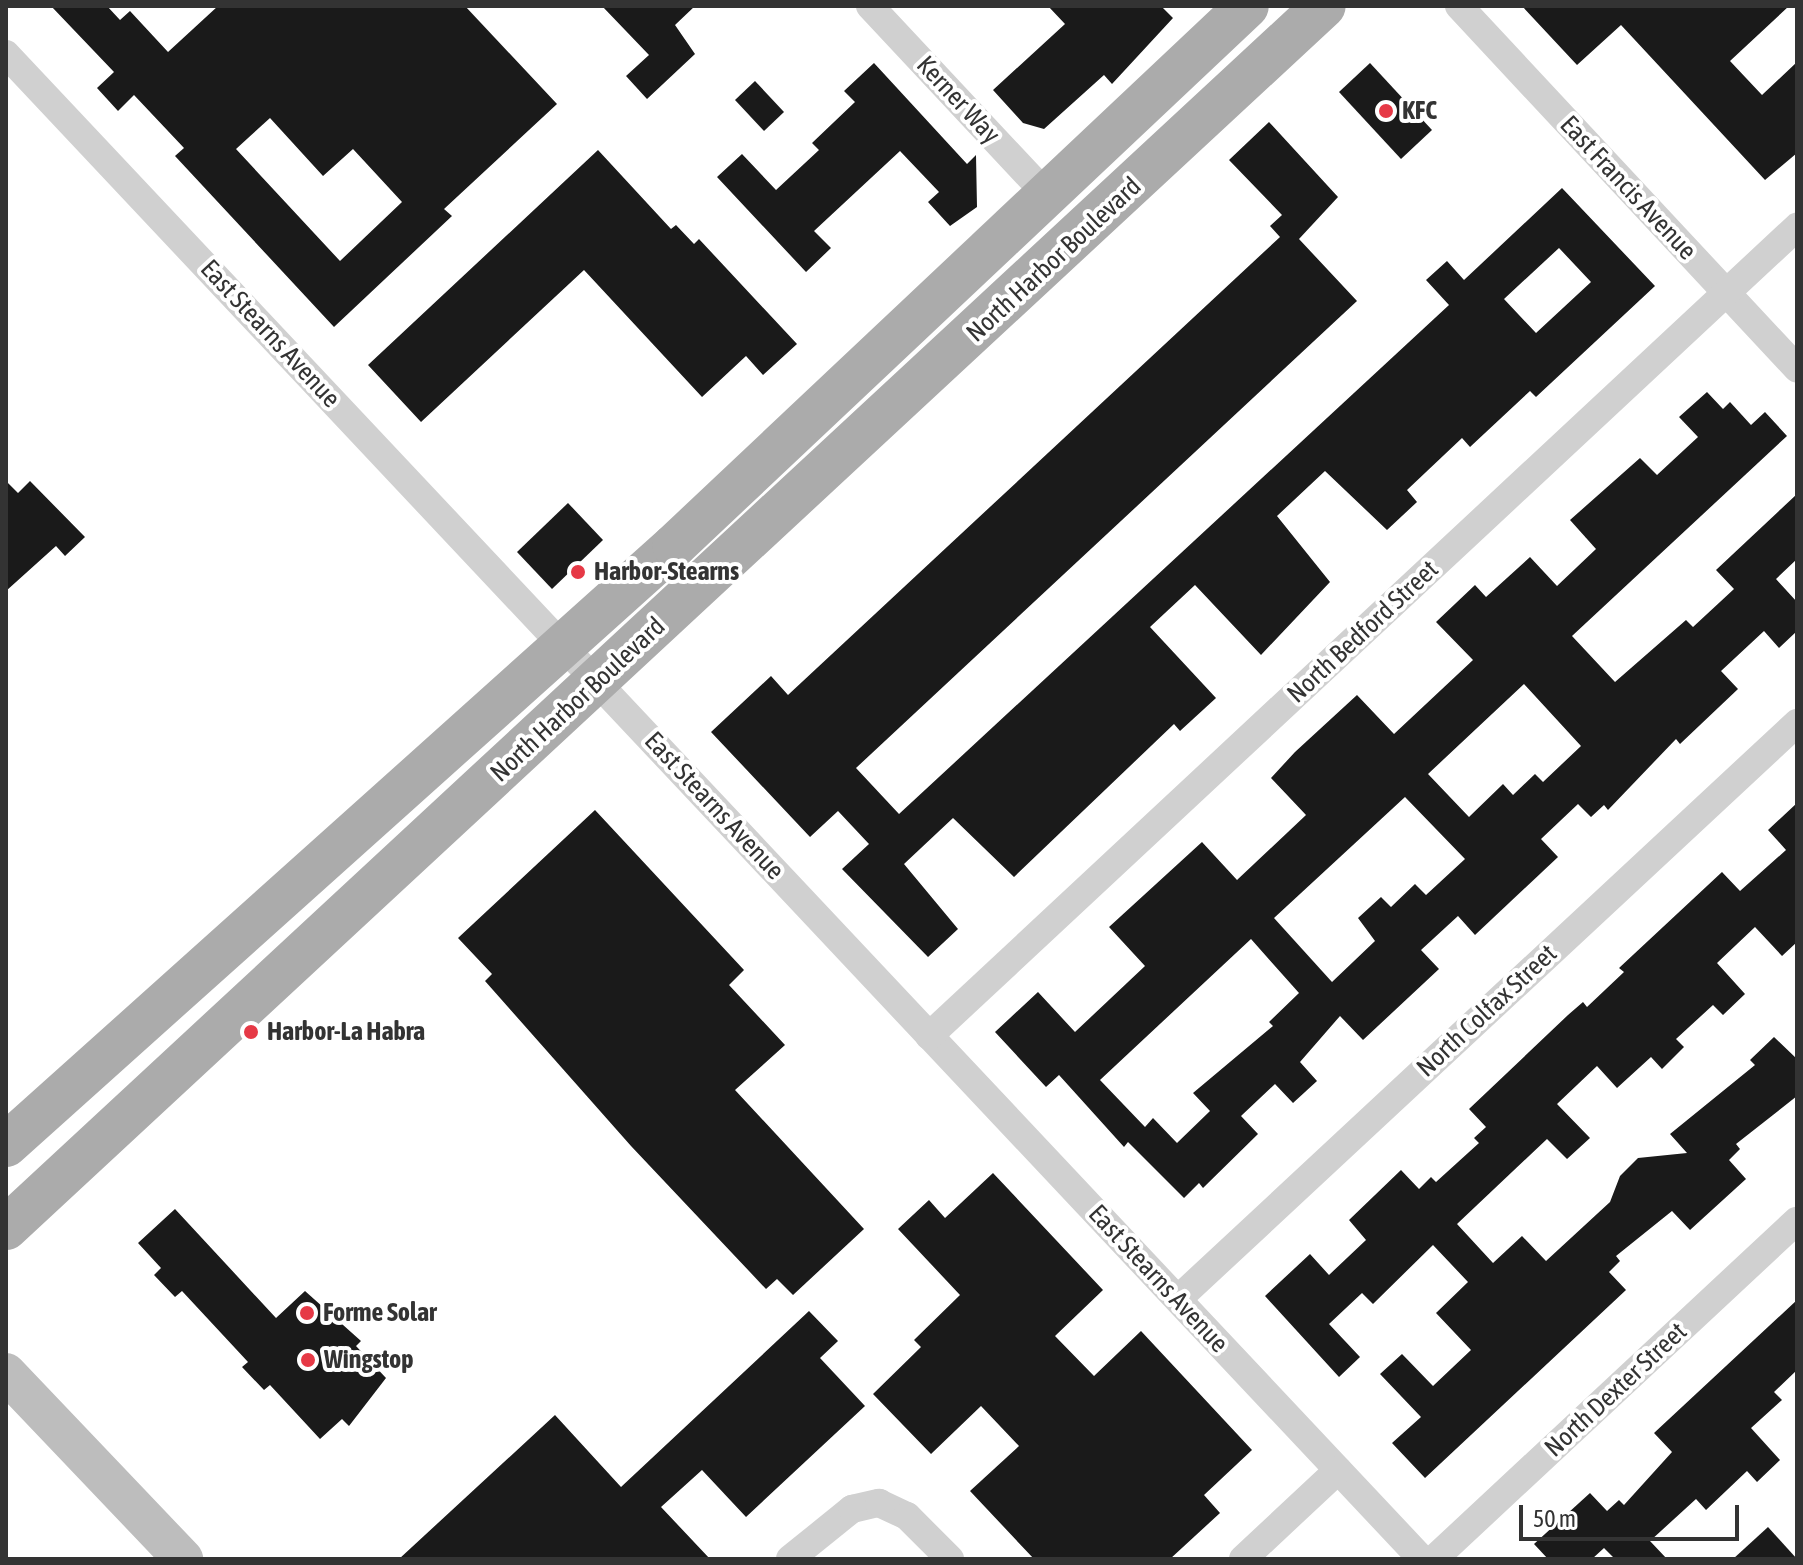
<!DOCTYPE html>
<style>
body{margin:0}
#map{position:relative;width:1803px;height:1565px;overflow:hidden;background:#fff;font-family:"Asap Condensed",sans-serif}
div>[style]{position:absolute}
.building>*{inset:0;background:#1a1a1a}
.street>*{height:28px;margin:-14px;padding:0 14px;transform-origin:14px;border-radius:14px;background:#d0d0d0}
.secondary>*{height:40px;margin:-20px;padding:0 20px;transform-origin:20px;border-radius:20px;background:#bdbdbd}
.primary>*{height:44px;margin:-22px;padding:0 22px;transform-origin:22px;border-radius:22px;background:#ababab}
.dots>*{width:22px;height:22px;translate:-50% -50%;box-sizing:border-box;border:4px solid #fff;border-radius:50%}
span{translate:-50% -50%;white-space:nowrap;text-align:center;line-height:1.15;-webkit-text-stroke:8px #fff;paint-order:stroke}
.street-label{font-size:26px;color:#333}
.poi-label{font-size:26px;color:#333;font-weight:700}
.left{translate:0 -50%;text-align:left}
.frame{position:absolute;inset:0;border:8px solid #333;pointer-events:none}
.scale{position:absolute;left:1519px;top:1505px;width:220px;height:36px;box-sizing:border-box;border:4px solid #333;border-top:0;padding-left:10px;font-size:24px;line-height:28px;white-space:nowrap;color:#333;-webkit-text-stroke:6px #fff;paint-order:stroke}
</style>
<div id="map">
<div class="building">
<i style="clip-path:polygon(evenodd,51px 6px,107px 6px,120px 20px,130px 11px,168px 52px,218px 6px,465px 6px,557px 104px,444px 209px,452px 216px,334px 327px,175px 156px,184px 148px,134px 95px,118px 111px,97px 88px,114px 72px,51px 6px,270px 118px,323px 176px,353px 149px,402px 202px,340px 261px,236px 149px,270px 118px)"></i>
<i style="clip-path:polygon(602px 6px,695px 6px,675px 25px,695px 54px,647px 99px,626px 76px,649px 55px)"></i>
<i style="clip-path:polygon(1048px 6px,1161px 6px,1173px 18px,1112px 84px,1104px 75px,1044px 129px,1023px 123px,993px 90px,1065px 24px)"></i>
<i style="clip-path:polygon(1522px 6px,1789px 6px,1730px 61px,1762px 95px,1797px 62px,1797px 153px,1765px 180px,1621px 25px,1577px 65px)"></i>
<i style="clip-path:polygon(874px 63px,967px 164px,976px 155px,977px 207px,950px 226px,928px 202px,939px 192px,900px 151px,814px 231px,831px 248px,806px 272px,717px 177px,742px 154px,776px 190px,819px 150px,812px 143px,855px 102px,844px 91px)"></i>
<i style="clip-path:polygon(1370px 63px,1432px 130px,1401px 159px,1339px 92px)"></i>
<i style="clip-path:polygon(755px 81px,784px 112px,764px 131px,735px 100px)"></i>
<i style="clip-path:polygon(evenodd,1269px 122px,1338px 197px,1299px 239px,1357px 301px,856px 768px,899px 814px,1449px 305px,1426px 280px,1447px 261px,1464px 280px,1562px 188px,1655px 286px,1536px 397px,1530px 391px,1470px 447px,1462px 438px,1407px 490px,1417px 502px,1387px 530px,1325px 471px,1277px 516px,1330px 582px,1261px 655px,1195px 585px,1150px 627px,1216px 698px,1180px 731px,1174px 724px,1014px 877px,953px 818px,904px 864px,958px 929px,928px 957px,842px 869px,869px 844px,838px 811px,810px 837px,711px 732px,771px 676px,788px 695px,1280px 237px,1270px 226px,1282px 215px,1229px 160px,1269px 122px,1559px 248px,1591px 282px,1536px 333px,1504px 299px,1559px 248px)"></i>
<i style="clip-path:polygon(598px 150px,671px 229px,676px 225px,694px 244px,699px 239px,797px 344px,763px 375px,746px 356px,702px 397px,584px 270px,421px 422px,368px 365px)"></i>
<i style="clip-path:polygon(evenodd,1707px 392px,1723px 409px,1730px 402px,1751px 425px,1765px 412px,1787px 436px,1572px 636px,1615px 682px,1686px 620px,1693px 627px,1734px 589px,1716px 570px,1797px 494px,1797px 559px,1776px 579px,1797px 602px,1797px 631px,1779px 648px,1764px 631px,1721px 671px,1738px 689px,1680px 744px,1676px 739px,1608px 810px,1604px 805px,1591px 817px,1578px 804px,1541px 839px,1558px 857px,1475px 935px,1458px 916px,1421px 950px,1439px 969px,1363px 1040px,1340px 1016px,1300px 1062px,1317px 1081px,1293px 1103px,1275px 1084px,1241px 1116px,1258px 1134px,1203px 1188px,1199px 1183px,1184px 1198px,1128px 1142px,1124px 1147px,1059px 1075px,1046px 1087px,995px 1032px,1038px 992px,1075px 1032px,1145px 966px,1109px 927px,1202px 842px,1237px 880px,1306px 815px,1271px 778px,1295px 752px,1357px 695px,1394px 734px,1473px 660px,1436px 622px,1475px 585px,1486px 597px,1530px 557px,1557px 586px,1596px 549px,1570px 520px,1640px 458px,1657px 475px,1698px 437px,1679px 417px,1707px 392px,1524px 684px,1581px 746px,1543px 782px,1535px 774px,1513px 795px,1503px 784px,1469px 817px,1428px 774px,1524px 684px,1707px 392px,1405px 797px,1465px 859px,1426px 895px,1415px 884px,1391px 907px,1381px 897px,1358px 918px,1375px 941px,1332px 982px,1274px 918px,1405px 797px,1707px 392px,1251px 939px,1299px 993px,1269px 1022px,1273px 1026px,1193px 1093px,1210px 1111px,1177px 1143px,1153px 1118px,1145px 1127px,1100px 1080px,1251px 939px)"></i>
<i style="clip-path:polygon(6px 481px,18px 493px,30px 481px,85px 537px,65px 556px,56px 546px,6px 591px)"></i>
<i style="clip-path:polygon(568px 503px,603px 540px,552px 589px,517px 552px)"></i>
<i style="clip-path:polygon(1797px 803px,1797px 942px,1782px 956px,1755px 927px,1717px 963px,1745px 994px,1723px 1015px,1713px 1005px,1676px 1039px,1684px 1047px,1662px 1069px,1651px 1057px,1617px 1088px,1597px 1066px,1557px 1104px,1590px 1138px,1567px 1159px,1547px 1139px,1457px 1224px,1493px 1263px,1522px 1236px,1546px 1261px,1610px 1202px,1620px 1176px,1638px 1158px,1687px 1153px,1670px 1134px,1755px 1065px,1750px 1060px,1774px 1037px,1797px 1059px,1797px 1096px,1736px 1144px,1740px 1149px,1729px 1160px,1746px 1179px,1690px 1230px,1672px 1211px,1616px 1256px,1620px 1261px,1609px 1272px,1626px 1290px,1425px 1478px,1392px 1443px,1421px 1417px,1380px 1374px,1402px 1354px,1433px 1386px,1471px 1350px,1436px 1313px,1468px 1282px,1433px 1245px,1373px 1304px,1362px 1293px,1329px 1324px,1360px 1357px,1339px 1377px,1265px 1296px,1310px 1254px,1329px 1275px,1366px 1240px,1349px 1220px,1401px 1170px,1419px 1189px,1431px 1177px,1436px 1182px,1479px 1143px,1474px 1138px,1486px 1127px,1469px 1109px,1568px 1015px,1583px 1002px,1587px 1007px,1624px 972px,1619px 968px,1722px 872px,1740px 891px,1786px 850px,1768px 830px)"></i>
<i style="clip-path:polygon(595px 810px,744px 970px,729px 985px,785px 1045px,735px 1090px,864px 1229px,793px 1295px,777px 1279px,766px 1289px,631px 1146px,485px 981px,492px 974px,458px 938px)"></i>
<i style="clip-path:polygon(993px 1173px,1103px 1290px,1055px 1336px,1094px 1376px,1141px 1331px,1252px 1450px,1204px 1495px,1220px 1513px,1170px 1559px,1034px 1559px,970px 1491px,1019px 1446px,981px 1406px,931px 1454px,873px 1394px,921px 1347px,914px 1340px,960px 1295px,898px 1229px,929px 1200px,945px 1218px)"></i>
<i style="clip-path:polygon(175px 1209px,276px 1318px,305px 1291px,361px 1341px,356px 1346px,386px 1378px,349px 1426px,342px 1419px,320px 1439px,270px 1385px,264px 1390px,242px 1367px,248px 1362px,182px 1291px,175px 1297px,154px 1275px,161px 1268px,138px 1243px)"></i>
<i style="clip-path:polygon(1797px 1300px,1797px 1370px,1774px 1392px,1782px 1400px,1751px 1428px,1780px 1460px,1757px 1482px,1747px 1471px,1706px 1510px,1696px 1499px,1650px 1541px,1667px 1559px,1615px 1559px,1604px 1548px,1592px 1559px,1548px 1559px,1534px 1544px,1590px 1493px,1607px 1511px,1619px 1500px,1624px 1505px,1672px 1452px,1654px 1433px)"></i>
<i style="clip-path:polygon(809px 1311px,838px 1341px,820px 1358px,865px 1406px,746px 1517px,702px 1470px,661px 1507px,710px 1559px,399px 1559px,555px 1415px,621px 1487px)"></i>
<i style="clip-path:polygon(1768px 1527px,1797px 1559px,1733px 1559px)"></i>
</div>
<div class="street">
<i style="left:870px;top:6px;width:258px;rotate:46.9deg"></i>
<i style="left:1459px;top:6px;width:496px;rotate:47deg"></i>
<i style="left:6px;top:54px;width:2066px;rotate:46.75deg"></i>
<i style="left:929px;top:1036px;width:1187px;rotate:-42.99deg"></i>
<i style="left:1178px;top:1299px;width:846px;rotate:-42.94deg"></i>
<i style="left:790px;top:1559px;width:80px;rotate:-38.9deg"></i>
<i style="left:852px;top:1509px;width:28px;rotate:-13deg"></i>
<i style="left:879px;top:1503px;width:31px;rotate:25deg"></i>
<i style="left:907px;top:1516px;width:61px;rotate:45deg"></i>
<i style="left:1243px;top:1559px;width:130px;rotate:-43.1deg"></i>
<i style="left:1434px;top:1559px;width:496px;rotate:-43deg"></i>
</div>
<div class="secondary">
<i style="left:6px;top:1373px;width:257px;rotate:46.4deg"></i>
</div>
<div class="primary">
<i style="left:6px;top:1145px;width:897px;rotate:-41.88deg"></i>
<i style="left:674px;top:546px;width:787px;rotate:-43.3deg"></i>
<i style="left:6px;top:1228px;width:1797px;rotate:-42.84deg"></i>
</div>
<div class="dots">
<i style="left:1386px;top:111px;background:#e63946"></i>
<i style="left:578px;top:572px;background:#e63946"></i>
<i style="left:251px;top:1032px;background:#e63946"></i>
<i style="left:307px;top:1313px;background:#e63946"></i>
<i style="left:308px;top:1360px;background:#e63946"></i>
</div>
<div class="street-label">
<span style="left:958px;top:100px;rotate:47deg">Kerner Way</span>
<span style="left:1628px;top:188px;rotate:47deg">East Francis Avenue</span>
<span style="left:1054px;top:260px;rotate:-43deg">North Harbor Boulevard</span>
<span style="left:270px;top:334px;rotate:47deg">East Stearns Avenue</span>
<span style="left:1363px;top:632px;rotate:-43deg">North Bedford Street</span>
<span style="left:578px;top:700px;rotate:-43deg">North Harbor Boulevard</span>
<span style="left:714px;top:806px;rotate:47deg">East Stearns Avenue</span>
<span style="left:1487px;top:1011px;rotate:-43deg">North Colfax Street</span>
<span style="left:1158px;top:1279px;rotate:47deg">East Stearns Avenue</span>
<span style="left:1616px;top:1390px;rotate:-43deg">North Dexter Street</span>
</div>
<div class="poi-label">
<span class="left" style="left:1402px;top:111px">KFC</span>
<span class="left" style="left:594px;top:572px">Harbor-Stearns</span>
<span class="left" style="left:267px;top:1032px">Harbor-La Habra</span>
<span class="left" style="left:323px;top:1313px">Forme Solar</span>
<span class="left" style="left:324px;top:1360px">Wingstop</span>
</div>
<div class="frame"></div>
<div class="scale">50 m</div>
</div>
